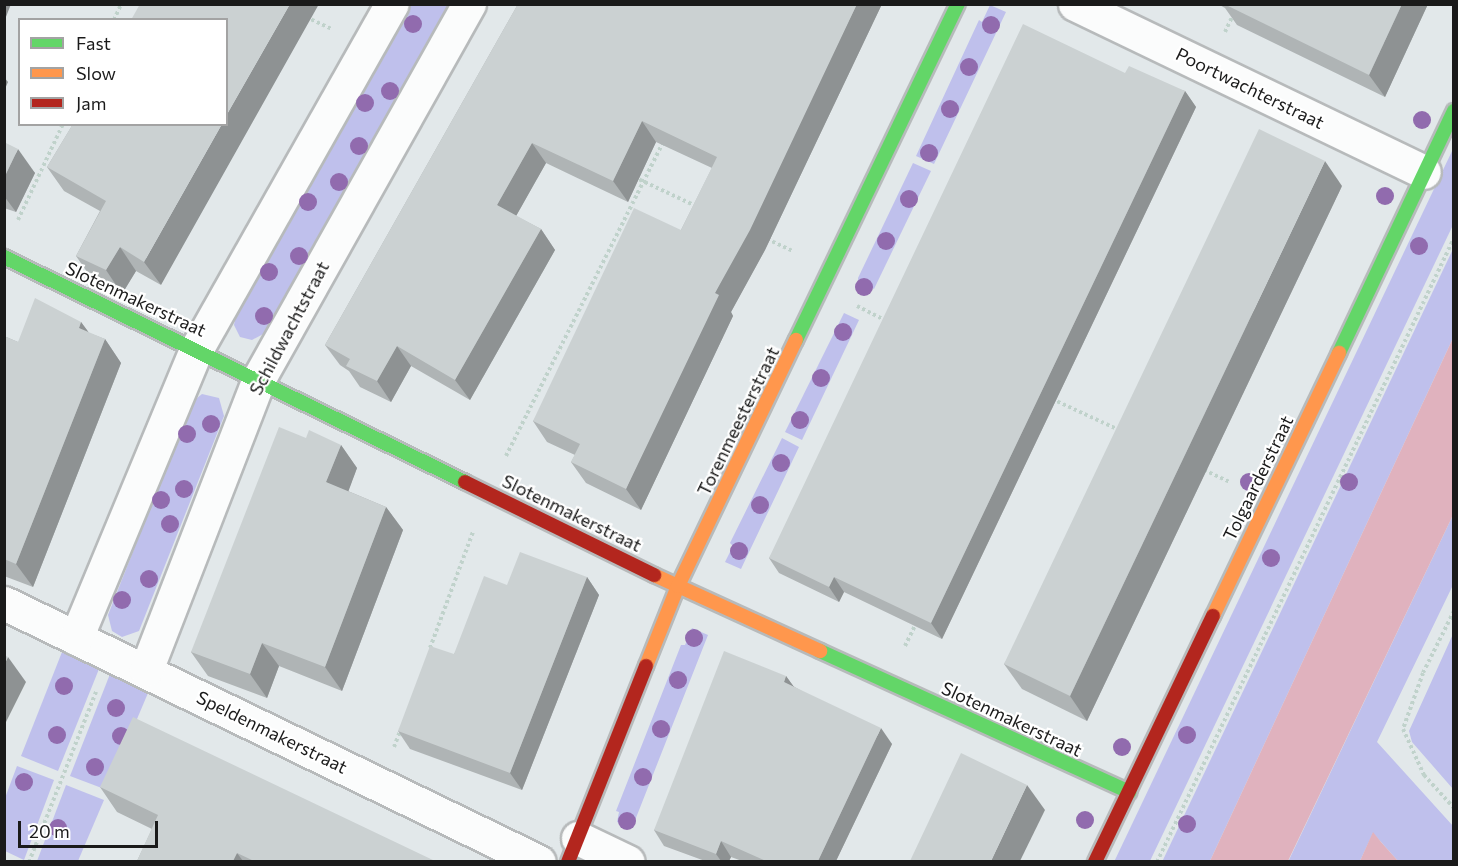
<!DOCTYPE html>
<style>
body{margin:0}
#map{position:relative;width:1458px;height:866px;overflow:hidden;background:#e2e8ea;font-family:Commissioner,sans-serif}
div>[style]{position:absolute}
.grass>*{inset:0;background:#bfc0ec}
.water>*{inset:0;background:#e0b2be}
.path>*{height:4px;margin-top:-2px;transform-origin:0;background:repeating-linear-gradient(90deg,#c0d2cb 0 3px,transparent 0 6px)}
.roads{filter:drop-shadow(2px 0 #b7babb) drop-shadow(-2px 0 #b7babb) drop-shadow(0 2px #b7babb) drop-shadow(0 -2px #b7babb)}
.street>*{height:33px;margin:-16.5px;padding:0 16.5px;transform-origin:16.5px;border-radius:16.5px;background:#fbfcfc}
.fast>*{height:14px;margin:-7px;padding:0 7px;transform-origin:7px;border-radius:7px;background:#63d668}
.slow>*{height:14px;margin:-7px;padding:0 7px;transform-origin:7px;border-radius:7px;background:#ff974d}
.jam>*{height:14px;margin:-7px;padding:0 7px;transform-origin:7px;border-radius:7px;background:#b3261e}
.trees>*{width:18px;height:18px;margin:-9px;border-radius:50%;background:#916bae}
.wall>*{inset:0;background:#afb4b5}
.shaded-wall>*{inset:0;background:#8e9293}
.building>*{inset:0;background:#cbd1d2}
span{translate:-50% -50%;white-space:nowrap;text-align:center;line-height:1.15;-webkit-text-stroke:4.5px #fff;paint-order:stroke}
.street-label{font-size:18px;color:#1a1a1a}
.frame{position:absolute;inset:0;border:6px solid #1a1a1a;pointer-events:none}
.legend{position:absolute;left:18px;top:18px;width:210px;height:108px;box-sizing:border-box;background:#fff;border:2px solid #a3a3a3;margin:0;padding:8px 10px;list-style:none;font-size:18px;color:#1a1a1a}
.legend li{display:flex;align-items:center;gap:12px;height:30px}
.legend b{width:30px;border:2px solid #a3a3a3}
.scale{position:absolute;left:18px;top:821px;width:140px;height:27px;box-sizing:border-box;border:3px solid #1a1a1a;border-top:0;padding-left:8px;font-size:18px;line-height:21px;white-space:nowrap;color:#1a1a1a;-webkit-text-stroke:4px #fff;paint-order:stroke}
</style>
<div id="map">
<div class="grass">
<i style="clip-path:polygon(411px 5px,451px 5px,265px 333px,252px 340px,240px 337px,234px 325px,236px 315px)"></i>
<i style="clip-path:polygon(990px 5px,1006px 12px,934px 164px,916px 156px,979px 20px,982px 22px)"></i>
<i style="clip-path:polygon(1453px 149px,1453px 225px,1150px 861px,1114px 862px)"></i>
<i style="clip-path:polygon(913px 163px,931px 171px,874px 289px,858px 282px,858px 278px)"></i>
<i style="clip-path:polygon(1453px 249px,1453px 338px,1210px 861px,1162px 862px)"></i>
<i style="clip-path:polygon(844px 313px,859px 320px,802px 440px,785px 432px)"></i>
<i style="clip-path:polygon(202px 394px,219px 398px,224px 416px,139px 631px,122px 637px,112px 631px,108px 615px,192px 402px)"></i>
<i style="clip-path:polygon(782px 438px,799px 447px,741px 569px,725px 562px,733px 546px,730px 543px)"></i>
<i style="clip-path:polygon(1453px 515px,1453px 585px,1377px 742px,1453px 826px,1453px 861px,1398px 861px,1373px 833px,1360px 861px,1288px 862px)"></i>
<i style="clip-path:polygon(692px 628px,708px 635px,632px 828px,617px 822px,619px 812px,616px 811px,681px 645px,685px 645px)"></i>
<i style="clip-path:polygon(1453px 634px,1452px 706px,1453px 789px,1412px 742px,1409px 731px)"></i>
<i style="clip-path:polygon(62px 652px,99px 669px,58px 771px,21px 756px)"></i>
<i style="clip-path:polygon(110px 674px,148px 693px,107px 790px,70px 776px)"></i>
<i style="clip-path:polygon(17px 766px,54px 780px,24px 860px,5px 851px,5px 798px)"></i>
<i style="clip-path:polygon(66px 785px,104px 800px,78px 861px,37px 861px)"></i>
</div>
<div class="water">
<i style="clip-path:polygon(1453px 338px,1453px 515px,1288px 861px,1210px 861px)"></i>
<i style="clip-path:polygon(1373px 832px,1381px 842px,1398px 861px,1360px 861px)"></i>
</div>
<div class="path">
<i style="left:306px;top:17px;width:29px;rotate:25deg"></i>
<i style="left:114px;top:20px;width:17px;rotate:-66deg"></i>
<i style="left:1225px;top:32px;width:19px;rotate:-65deg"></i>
<i style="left:634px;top:177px;width:71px;rotate:25.1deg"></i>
<i style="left:18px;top:220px;width:106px;rotate:-64.9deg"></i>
<i style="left:767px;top:239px;width:29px;rotate:25deg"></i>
<i style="left:857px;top:306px;width:31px;rotate:27deg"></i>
<i style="left:1052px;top:399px;width:74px;rotate:24.8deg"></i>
<i style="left:506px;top:456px;width:352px;rotate:-63.4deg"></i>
<i style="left:1204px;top:470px;width:29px;rotate:25deg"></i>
<i style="left:1454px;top:611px;width:69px;rotate:116.6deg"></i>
<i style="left:1423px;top:673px;width:59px;rotate:109.7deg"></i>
<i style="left:1403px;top:729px;width:51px;rotate:65.5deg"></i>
<i style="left:1424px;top:775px;width:45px;rotate:47.7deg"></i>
<i style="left:905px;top:646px;width:25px;rotate:-64deg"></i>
<i style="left:430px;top:648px;width:124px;rotate:-69.7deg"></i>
<i style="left:394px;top:747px;width:19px;rotate:-69deg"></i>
<i style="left:29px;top:862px;width:183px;rotate:-68.5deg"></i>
<i style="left:1157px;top:862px;width:691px;rotate:-64.55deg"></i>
</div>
<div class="roads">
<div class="street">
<i style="left:1075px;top:4px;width:387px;rotate:25.7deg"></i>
<i style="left:4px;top:603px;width:594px;rotate:25.83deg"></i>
<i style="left:76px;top:638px;width:314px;rotate:-67.4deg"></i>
<i style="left:197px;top:348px;width:395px;rotate:-60.5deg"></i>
<i style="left:146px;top:670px;width:313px;rotate:-68.8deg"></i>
<i style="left:259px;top:378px;width:429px;rotate:-60.7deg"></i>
<i style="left:578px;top:838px;width:55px;rotate:25.6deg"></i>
</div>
<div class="fast">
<i style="left:4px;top:257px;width:513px;rotate:26.02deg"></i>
<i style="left:796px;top:340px;width:373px;rotate:-64.3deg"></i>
<i style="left:1339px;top:353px;width:268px;rotate:-64.6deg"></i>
<i style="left:820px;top:651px;width:340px;rotate:24.5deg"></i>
</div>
<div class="slow">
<i style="left:654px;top:575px;width:183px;rotate:24.6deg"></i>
<i style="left:1213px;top:616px;width:292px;rotate:-64.4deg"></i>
<i style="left:646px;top:666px;width:86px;rotate:-68.2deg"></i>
<i style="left:678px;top:586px;width:273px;rotate:-64.4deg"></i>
</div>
<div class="jam">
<i style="left:465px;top:482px;width:211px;rotate:26.2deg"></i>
<i style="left:568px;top:862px;width:211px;rotate:-68.3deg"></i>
<i style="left:1095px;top:862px;width:273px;rotate:-64.4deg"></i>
</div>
</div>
<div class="trees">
<i style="left:413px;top:24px"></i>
<i style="left:991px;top:25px"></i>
<i style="left:969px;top:67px"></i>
<i style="left:390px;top:91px"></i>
<i style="left:365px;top:103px"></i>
<i style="left:950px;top:109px"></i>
<i style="left:1422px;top:120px"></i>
<i style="left:359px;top:146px"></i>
<i style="left:929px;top:153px"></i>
<i style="left:339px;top:182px"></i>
<i style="left:1385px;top:196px"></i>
<i style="left:909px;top:199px"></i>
<i style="left:308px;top:202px"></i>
<i style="left:886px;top:241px"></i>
<i style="left:1419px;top:246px"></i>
<i style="left:299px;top:256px"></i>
<i style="left:269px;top:272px"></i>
<i style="left:864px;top:287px"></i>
<i style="left:264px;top:316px"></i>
<i style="left:843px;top:332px"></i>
<i style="left:821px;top:378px"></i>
<i style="left:800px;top:420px"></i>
<i style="left:211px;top:424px"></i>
<i style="left:187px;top:434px"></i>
<i style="left:781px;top:463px"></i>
<i style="left:1249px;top:482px"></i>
<i style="left:1349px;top:482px"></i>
<i style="left:184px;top:489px"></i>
<i style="left:161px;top:500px"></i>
<i style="left:760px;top:505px"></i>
<i style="left:170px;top:524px"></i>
<i style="left:739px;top:551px"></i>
<i style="left:1271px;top:558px"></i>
<i style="left:149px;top:579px"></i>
<i style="left:122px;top:600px"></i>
<i style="left:694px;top:638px"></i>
<i style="left:678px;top:680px"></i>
<i style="left:64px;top:686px"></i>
<i style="left:116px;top:708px"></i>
<i style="left:661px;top:729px"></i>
<i style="left:57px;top:735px"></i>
<i style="left:1187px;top:735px"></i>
<i style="left:121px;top:736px"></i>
<i style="left:1122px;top:747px"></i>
<i style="left:95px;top:767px"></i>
<i style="left:643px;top:777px"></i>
<i style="left:24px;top:782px"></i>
<i style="left:1085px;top:820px"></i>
<i style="left:627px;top:821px"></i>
<i style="left:1187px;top:824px"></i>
<i style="left:58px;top:828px"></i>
</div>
<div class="wall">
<i style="clip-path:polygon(518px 4px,882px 4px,765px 250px,731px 312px,733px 316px,641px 510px,586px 483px,571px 462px,575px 455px,547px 442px,533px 421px,681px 230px,712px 168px,656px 142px,628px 202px,546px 163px,516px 216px,541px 229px,555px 250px,470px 400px,411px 366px,391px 402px,360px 387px,349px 371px,340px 365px,325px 345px)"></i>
<i style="clip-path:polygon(1218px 4px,1428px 4px,1385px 97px,1237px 25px,1225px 8px)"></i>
<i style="clip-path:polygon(1125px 73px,1185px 91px,1196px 107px,942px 639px,844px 592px,839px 602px,779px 573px,769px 558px)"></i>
<i style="clip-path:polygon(73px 124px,161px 285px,136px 271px,122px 294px,92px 279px,76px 256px,100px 211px,64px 191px,47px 167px)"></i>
<i style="clip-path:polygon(4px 142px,35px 173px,16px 212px,4px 208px)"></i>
<i style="clip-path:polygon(1342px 186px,1087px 721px,1022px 689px,1004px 664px)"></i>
<i style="clip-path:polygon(81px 322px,89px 333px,105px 339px,121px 363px,33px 587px,4px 576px,4px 336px,18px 342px)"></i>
<i style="clip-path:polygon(341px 445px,357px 468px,348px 491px,386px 507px,403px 530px,342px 691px,279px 666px,267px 698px,208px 676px,191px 652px)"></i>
<i style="clip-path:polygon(587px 577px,599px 595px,522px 790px,410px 749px,398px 731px,454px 654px,507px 585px)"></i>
<i style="clip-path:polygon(786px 676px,793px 686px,892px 744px,836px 861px,742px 861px,731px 857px,729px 861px,705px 861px,664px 846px,654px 830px)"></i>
<i style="clip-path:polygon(100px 787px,435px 861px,137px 861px,152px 829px,117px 812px)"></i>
</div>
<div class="shaded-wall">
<i style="clip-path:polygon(4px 4px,11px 4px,4px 22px)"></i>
<i style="clip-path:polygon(290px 4px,319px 4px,161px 285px,144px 262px,222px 124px,226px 124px,226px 116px)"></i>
<i style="clip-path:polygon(857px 4px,882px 4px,765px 250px,731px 312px,733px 316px,641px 510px,626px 489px,715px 293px)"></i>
<i style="clip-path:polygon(1402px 4px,1428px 4px,1385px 97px,1369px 75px)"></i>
<i style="clip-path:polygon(4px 77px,8px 82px,4px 91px)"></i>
<i style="clip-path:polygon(1185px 91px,1196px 107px,942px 639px,931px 623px)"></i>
<i style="clip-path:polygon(642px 121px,656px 142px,628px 202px,613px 181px)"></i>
<i style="clip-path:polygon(532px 143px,546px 163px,511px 225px,497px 205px)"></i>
<i style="clip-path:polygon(18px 149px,35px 173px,16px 212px,4px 196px,4px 178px)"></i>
<i style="clip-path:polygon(1325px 161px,1342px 186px,1087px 721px,1070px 696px)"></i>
<i style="clip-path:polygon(541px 229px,555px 250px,470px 400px,455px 380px)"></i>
<i style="clip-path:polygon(120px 247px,136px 271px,122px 294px,106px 270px)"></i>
<i style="clip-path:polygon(81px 322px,98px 345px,79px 328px)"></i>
<i style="clip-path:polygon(105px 339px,121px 363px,33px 587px,16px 564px)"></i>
<i style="clip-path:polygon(397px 346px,411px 366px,391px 402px,377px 381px)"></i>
<i style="clip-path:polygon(341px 445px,357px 468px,343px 506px,326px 482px)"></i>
<i style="clip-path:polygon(386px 507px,403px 530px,342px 691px,325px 667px)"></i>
<i style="clip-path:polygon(587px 577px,599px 595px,522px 790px,510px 773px)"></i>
<i style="clip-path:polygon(834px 577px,844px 592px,839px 602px,829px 587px)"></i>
<i style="clip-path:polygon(262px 643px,279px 666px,267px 698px,250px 674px)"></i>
<i style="clip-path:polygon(8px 657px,26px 682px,4px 726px,4px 665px)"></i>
<i style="clip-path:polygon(786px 676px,797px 691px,784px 682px)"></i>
<i style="clip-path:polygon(881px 728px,892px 744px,836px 861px,818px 861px)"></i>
<i style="clip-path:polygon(1027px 785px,1045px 810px,1020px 861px,991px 861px)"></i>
<i style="clip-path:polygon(721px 841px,731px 857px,729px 861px,721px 861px,716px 854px)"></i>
<i style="clip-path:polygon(237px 853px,243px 861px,233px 861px)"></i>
</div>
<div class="building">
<i style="clip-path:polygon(140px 4px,290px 4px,226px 116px,226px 20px,131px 20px)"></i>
<i style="clip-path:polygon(518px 4px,857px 4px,750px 230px,715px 293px,719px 295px,626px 489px,571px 462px,580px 444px,533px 421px,634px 208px,681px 230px,717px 157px,642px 121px,613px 181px,532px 143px,497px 205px,541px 229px,455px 380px,397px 346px,377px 381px,346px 366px,350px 359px,325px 345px)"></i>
<i style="clip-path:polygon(1224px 4px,1402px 4px,1369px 75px)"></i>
<i style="clip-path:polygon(1023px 24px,1125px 73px,1129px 66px,1185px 91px,931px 623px,834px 577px,829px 587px,769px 558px)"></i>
<i style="clip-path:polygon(73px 124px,222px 124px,144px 262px,120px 247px,106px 270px,76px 256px,106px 201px,47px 167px)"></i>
<i style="clip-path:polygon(1259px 129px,1325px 161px,1070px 696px,1004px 664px)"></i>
<i style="clip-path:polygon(4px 142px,18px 149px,4px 178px)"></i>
<i style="clip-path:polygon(35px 298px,81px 322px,79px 328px,105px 339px,16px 564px,4px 559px,4px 336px,18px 342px)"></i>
<i style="clip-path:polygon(279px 427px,306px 438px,309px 430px,341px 445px,326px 482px,386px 507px,325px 667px,262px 643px,250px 674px,191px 652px)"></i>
<i style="clip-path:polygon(520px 552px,587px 577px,510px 773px,398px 731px,430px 646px,454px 654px,484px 576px,507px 585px)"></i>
<i style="clip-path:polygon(724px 651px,786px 676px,784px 682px,881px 728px,818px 861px,766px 861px,721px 841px,716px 854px,654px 830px)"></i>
<i style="clip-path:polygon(4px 655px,8px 657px,4px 665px)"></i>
<i style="clip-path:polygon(133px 717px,435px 861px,254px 861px,237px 853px,233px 861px,137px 861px,158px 815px,100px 787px)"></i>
<i style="clip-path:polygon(961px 753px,1027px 785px,991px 861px,910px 861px)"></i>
</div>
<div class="street-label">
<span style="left:1250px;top:88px;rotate:26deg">Poortwachterstraat</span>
<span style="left:136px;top:299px;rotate:25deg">Slotenmakerstraat</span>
<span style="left:289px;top:328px;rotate:-62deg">Schildwachtstraat</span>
<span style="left:738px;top:421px;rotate:-64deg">Torenmeesterstraat</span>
<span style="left:1258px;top:478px;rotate:-64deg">Tolgaarderstraat</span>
<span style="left:572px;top:513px;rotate:26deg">Slotenmakerstraat</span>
<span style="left:1012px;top:719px;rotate:25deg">Slotenmakerstraat</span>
<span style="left:272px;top:732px;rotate:26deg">Speldenmakerstraat</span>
</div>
<div class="frame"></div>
<ul class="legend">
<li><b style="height:8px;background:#63d668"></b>Fast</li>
<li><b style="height:8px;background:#ff974d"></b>Slow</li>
<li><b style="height:8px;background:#b3261e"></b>Jam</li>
</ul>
<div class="scale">20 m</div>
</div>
